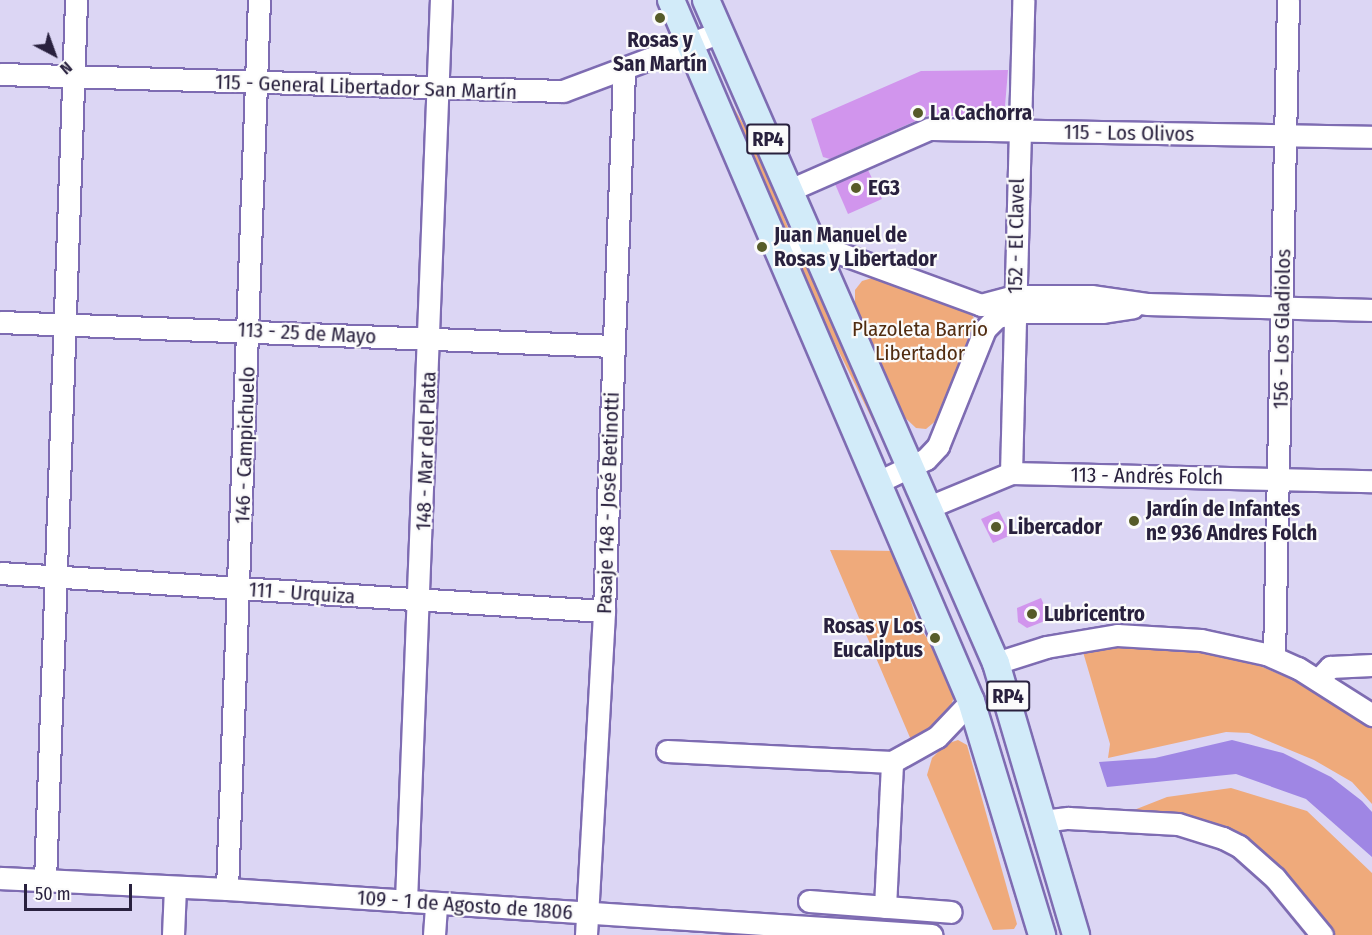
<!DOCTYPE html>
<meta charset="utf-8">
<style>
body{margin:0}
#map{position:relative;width:1372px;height:935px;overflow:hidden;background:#dcd6f4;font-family:"Fira Sans Condensed",sans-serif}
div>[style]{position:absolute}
.green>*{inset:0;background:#efaa7b}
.water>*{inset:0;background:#9f86e4}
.building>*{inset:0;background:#d195ed}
.roads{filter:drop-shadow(2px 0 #7e6cb2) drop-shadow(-2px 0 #7e6cb2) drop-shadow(0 2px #7e6cb2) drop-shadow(0 -2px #7e6cb2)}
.minor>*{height:21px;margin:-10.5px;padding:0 10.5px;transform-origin:10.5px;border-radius:10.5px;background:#fff}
.major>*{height:26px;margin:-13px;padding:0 13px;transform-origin:13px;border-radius:13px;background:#d2ebf9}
.dots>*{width:16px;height:16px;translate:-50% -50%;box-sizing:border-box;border:3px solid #fbfbfb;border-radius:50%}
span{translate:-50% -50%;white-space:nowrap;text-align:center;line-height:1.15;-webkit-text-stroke:4.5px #fbfbfb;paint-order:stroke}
.shield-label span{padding:2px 4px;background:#fbfbfb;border:2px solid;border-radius:4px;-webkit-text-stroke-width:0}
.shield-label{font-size:20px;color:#29213e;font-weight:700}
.poi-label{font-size:21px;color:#29213e;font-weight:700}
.left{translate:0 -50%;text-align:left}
.right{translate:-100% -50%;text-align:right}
.street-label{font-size:21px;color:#29213e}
.park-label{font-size:21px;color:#512c10}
.north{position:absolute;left:24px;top:24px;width:60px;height:60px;-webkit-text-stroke:4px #fbfbfb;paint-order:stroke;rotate:139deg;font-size:16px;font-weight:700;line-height:24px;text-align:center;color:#29213e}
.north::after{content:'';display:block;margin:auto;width:21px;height:27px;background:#29213e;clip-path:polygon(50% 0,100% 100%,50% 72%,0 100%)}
.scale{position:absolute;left:24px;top:884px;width:108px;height:27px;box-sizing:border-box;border:3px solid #29213e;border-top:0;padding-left:8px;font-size:18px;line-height:21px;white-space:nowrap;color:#29213e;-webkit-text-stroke:4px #fbfbfb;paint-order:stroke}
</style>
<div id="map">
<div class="green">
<i style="clip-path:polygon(717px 83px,720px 83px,755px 145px,789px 230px,781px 228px)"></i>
<i style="clip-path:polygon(802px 253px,876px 424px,876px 427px,791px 254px)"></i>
<i style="clip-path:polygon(879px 276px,969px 310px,975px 320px,938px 419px,926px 429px,916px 428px,899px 412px,855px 307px,855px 290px,862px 281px)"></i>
<i style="clip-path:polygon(830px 550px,895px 551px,919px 627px,952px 673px,955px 694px,947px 717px,914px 747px)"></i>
<i style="clip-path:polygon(1123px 646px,1179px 648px,1260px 666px,1298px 682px,1372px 725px,1372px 804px,1352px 782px,1314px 760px,1249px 733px,1226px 732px,1108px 758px,1110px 744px,1083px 652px)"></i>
<i style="clip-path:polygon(958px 740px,967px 745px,1017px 924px,1014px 929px,993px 930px,927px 775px,932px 758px,946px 744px)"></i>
<i style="clip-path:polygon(1231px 788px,1307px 811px,1372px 873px,1372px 935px,1329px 935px,1261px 856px,1135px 814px,1134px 810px,1167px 797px)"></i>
</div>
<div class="water">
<i style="clip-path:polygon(1232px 740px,1283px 753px,1331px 777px,1362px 801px,1372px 812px,1372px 857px,1306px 799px,1236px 774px,1107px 787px,1099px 762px,1155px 758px)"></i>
</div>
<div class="building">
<i style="clip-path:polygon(1008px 70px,1004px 118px,929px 115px,830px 159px,823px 157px,811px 119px,921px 71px)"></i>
<i style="clip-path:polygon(868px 170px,882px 199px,848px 214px,835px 184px)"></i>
<i style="clip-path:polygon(999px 511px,1011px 535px,993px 543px,981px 519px)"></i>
<i style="clip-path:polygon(1041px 598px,1050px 619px,1027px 628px,1018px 622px,1017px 608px)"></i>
</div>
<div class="roads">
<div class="minor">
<i style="left:0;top:74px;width:563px;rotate:1.73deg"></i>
<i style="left:563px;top:91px;width:169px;rotate:-20.5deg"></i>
<i style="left:790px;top:190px;width:152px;rotate:-23.7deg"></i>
<i style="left:929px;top:129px;width:443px;rotate:1deg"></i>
<i style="left:778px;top:251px;width:24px;rotate:-15deg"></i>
<i style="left:801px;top:245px;width:30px;rotate:9deg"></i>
<i style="left:831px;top:250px;width:160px;rotate:20.1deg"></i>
<i style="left:981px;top:305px;width:34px;rotate:-15deg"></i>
<i style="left:1014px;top:296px;width:77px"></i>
<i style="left:1091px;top:296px;width:58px;rotate:8deg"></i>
<i style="left:1148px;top:304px;width:224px;rotate:1.5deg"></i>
<i style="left:0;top:322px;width:613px;rotate:2.24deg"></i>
<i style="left:1011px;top:473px;width:473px;rotate:-88.5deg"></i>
<i style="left:878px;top:482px;width:53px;rotate:-25.6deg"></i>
<i style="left:926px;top:459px;width:18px;rotate:-47deg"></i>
<i style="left:938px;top:446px;width:126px;rotate:-68.1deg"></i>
<i style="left:985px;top:329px;width:17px;rotate:-45deg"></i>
<i style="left:997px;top:317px;width:28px;rotate:-10deg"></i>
<i style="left:1025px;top:312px;width:78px"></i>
<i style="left:1103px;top:312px;width:30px;rotate:-9deg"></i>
<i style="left:929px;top:507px;width:89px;rotate:-22.5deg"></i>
<i style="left:1011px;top:473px;width:361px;rotate:1.3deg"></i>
<i style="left:0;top:573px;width:605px;rotate:3.6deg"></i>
<i style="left:1274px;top:657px;width:657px;rotate:-88.78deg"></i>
<i style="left:996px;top:663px;width:52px;rotate:-17.7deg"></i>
<i style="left:1046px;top:647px;width:72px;rotate:-9.6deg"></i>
<i style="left:1117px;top:635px;width:84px;rotate:3.4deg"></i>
<i style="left:1201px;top:640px;width:66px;rotate:12.2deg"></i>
<i style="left:1266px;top:654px;width:35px;rotate:24deg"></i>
<i style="left:1298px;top:668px;width:88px;rotate:32.4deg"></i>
<i style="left:1318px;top:680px;width:18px;rotate:-47deg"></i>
<i style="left:1330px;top:667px;width:42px;rotate:-2.7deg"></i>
<i style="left:667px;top:751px;width:225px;rotate:2.8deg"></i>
<i style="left:892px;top:762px;width:51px;rotate:-29.1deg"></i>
<i style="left:937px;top:737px;width:50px;rotate:-46.6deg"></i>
<i style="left:1042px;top:821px;width:26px;rotate:-7deg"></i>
<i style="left:1068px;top:818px;width:110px;rotate:3.1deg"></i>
<i style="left:1178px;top:824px;width:47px;rotate:17.3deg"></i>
<i style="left:1223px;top:838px;width:18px;rotate:27deg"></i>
<i style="left:1239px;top:846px;width:48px;rotate:41.6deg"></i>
<i style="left:1275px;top:878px;width:74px;rotate:50.5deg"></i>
<i style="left:0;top:878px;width:227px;rotate:2.8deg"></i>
<i style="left:227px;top:889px;width:706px;rotate:3.74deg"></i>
<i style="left:45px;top:881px;width:882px;rotate:-87.98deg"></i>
<i style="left:227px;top:889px;width:890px;rotate:-87.94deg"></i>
<i style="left:406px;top:901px;width:902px;rotate:-87.78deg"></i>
<i style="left:809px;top:901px;width:142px;rotate:4.4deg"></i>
<i style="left:885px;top:907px;width:145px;rotate:-87.2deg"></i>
<i style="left:173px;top:935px;width:48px;rotate:-87.6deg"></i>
<i style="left:434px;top:935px;width:32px;rotate:-86deg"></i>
<i style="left:586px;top:935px;width:324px;rotate:-86.8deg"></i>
<i style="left:604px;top:611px;width:540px;rotate:-87.88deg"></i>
</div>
<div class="major">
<i style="left:671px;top:0;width:762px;rotate:66.83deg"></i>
<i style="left:971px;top:701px;width:245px;rotate:73.1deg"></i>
<i style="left:706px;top:0;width:724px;rotate:66.38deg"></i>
<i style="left:996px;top:663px;width:284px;rotate:73.6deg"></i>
</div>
</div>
<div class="dots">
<i style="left:660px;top:18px;background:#565b29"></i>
<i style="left:918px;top:113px;background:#565b29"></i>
<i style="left:856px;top:188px;background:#565b29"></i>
<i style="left:762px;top:247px;background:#565b29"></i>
<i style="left:1134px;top:521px;background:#565b29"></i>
<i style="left:996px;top:527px;background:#565b29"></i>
<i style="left:1032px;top:614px;background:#565b29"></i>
<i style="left:935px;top:638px;background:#565b29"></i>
</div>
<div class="shield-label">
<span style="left:768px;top:139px">RP4</span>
<span style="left:1008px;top:696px">RP4</span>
</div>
<div class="poi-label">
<span style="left:660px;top:52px">Rosas y<br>San Martín</span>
<span class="left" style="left:930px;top:113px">La Cachorra</span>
<span class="left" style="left:868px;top:188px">EG3</span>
<span class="left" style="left:774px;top:247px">Juan Manuel de<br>Rosas y Libertador</span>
<span class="left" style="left:1146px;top:521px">Jardín de Infantes<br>nº 936 Andres Folch</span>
<span class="left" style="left:1008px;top:527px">Libercador</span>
<span class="left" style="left:1044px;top:614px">Lubricentro</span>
<span class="right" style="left:923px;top:638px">Rosas y Los<br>Eucaliptus</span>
</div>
<div class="street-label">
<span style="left:366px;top:87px;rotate:2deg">115 - General Libertador San Martín</span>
<span style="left:1129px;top:133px;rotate:1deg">115 - Los Olivos</span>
<span style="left:1016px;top:236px;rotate:-89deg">152 - El Clavel</span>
<span style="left:1282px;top:329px;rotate:-89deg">156 - Los Gladiolos</span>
<span style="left:307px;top:333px;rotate:3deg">113 - 25 de Mayo</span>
<span style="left:245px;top:445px;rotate:-88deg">146 - Campichuelo</span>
<span style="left:426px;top:451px;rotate:-88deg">148 - Mar del Plata</span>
<span style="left:1147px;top:476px;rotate:1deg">113 - Andrés Folch</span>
<span style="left:608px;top:503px;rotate:-88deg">Pasaje 148 - José Betinotti</span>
<span style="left:302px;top:593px;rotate:4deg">111 - Urquiza</span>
<span style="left:465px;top:905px;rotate:4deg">109 - 1 de Agosto de 1806</span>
</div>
<div class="park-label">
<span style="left:920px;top:341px">Plazoleta Barrio<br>Libertador</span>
</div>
<div class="north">N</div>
<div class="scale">50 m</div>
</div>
